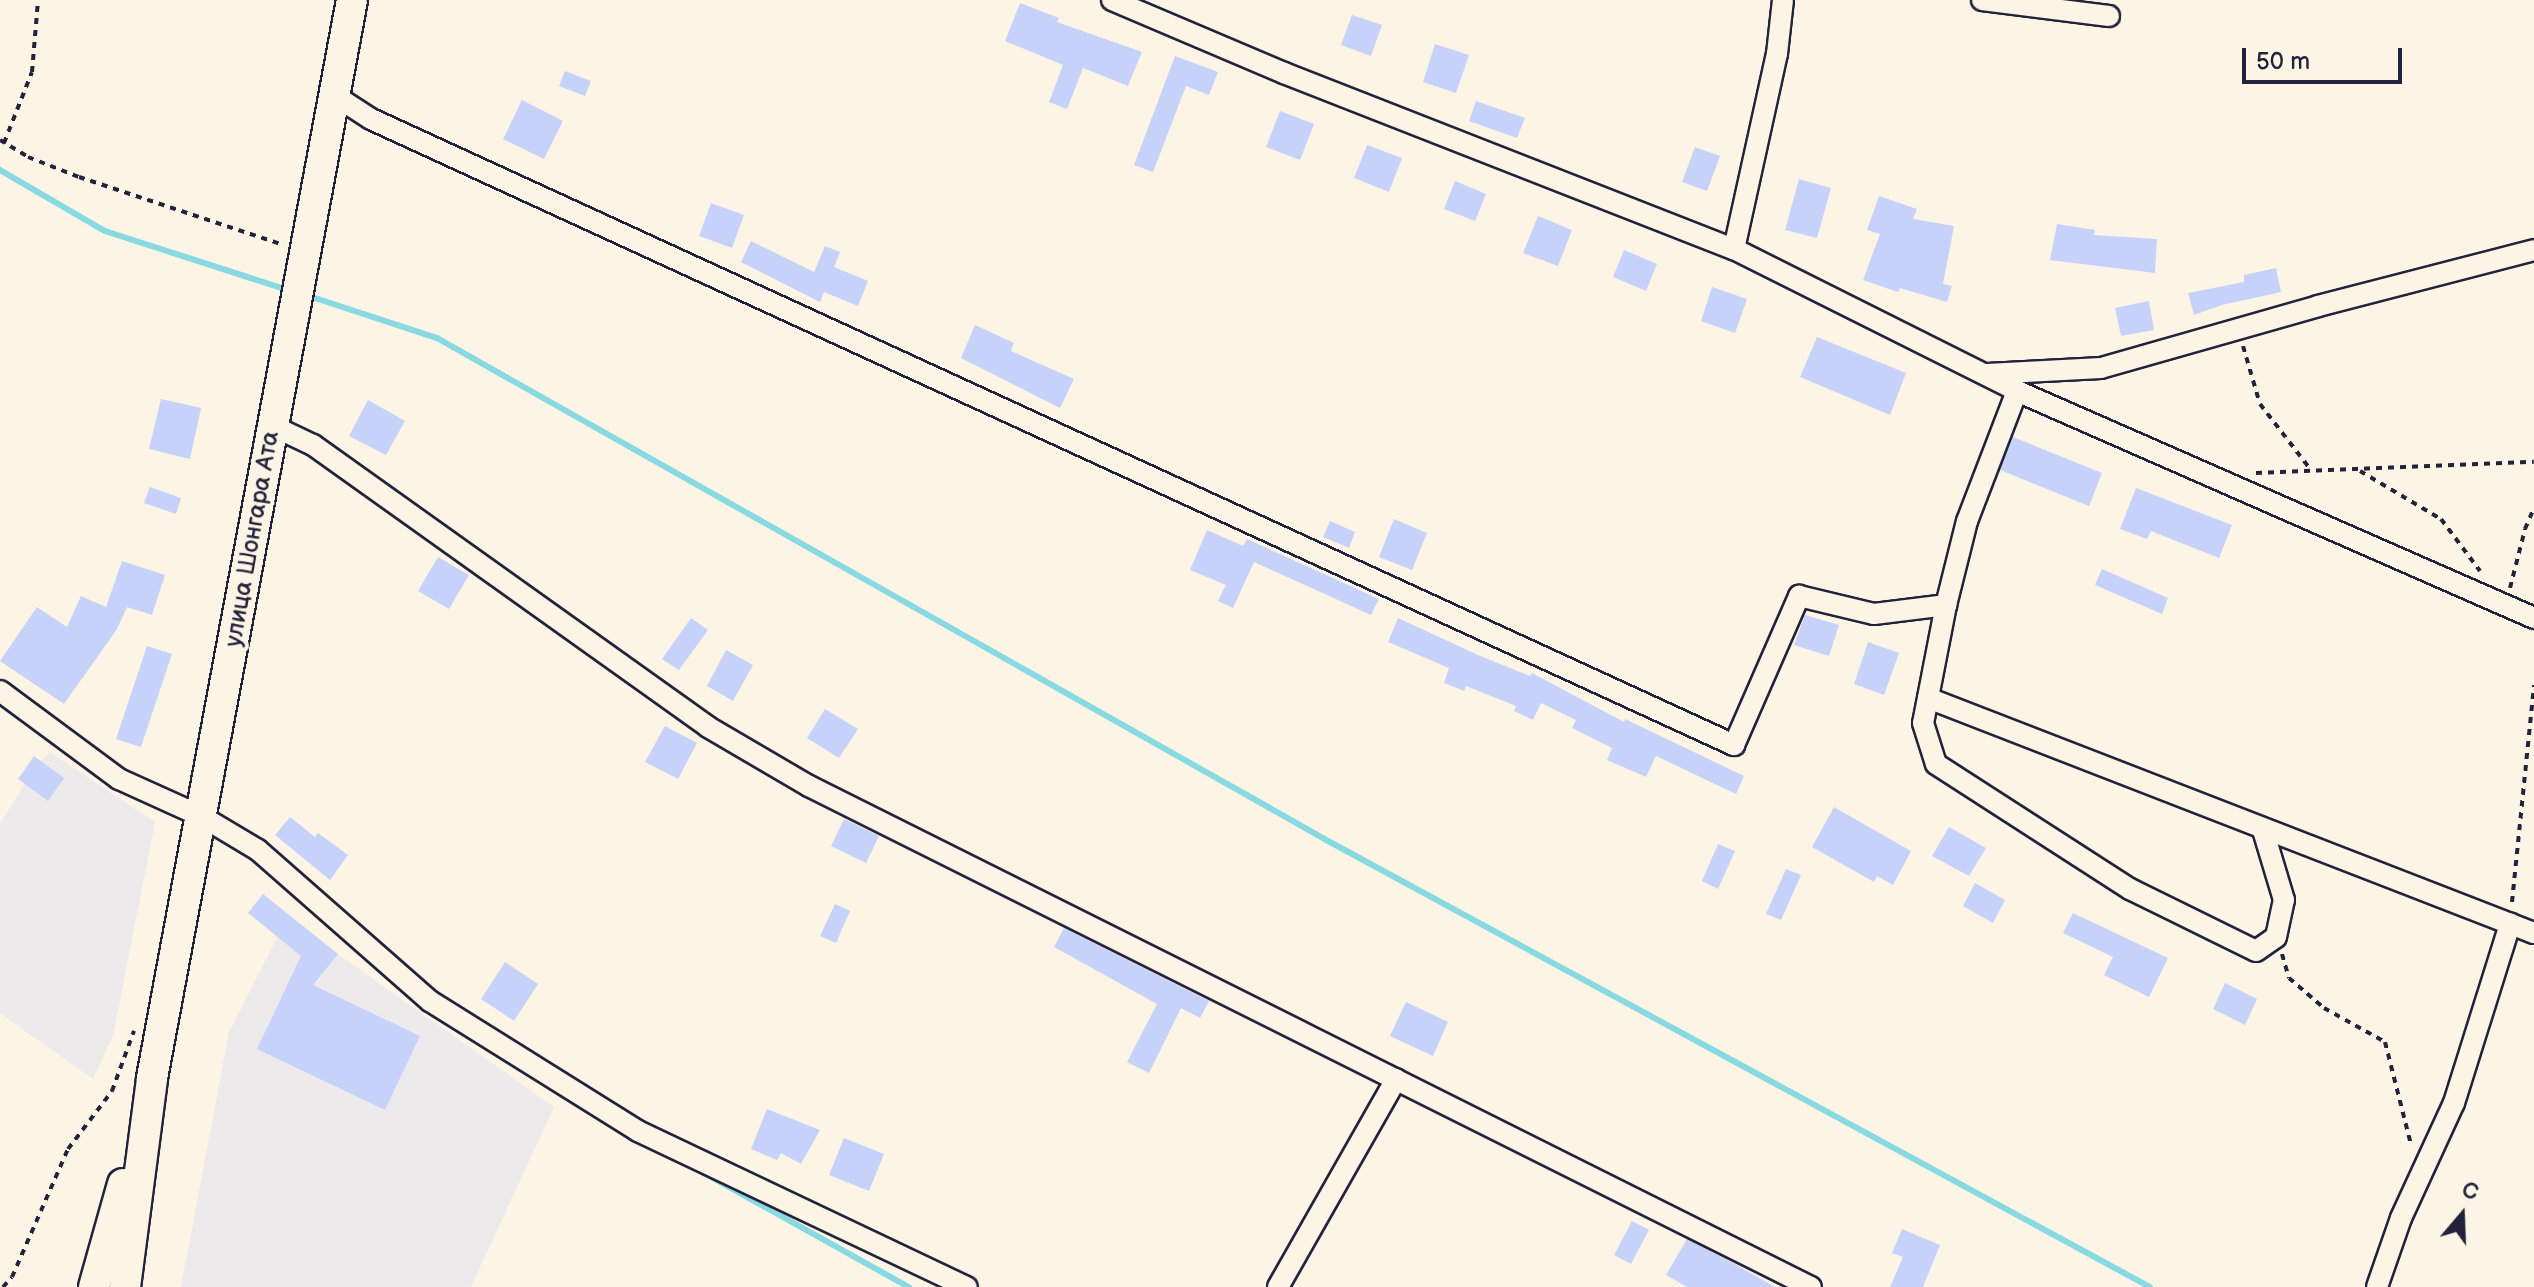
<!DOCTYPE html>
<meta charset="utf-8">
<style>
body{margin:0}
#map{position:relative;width:2534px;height:1287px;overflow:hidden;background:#fcf5e5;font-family:"Balsamiq Sans",sans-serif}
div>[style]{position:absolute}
.built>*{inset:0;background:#eceaeb}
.stream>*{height:6px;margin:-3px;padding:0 3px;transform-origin:3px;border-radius:3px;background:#88d9e1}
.building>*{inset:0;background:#c6d2f9}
.path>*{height:4px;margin-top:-2px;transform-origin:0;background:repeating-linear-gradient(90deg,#22223b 0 6px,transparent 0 12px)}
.roads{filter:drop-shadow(2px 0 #22223b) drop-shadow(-2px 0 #22223b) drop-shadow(0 2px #22223b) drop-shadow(0 -2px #22223b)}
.minor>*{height:20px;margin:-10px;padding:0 10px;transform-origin:10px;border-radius:10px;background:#fcf5e5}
.secondary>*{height:30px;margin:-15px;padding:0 15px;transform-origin:15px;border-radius:15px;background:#fcf5e5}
span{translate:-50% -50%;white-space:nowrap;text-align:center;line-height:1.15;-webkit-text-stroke:8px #fcf5e5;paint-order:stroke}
.street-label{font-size:24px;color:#22223b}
.north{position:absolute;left:2422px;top:1175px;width:80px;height:80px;-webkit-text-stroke:6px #fcf5e5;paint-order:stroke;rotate:19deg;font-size:22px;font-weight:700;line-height:32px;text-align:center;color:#22223b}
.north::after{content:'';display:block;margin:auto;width:28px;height:36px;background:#22223b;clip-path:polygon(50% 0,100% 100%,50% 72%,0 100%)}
.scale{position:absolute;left:2242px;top:48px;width:160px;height:36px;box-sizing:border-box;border:4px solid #22223b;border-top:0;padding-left:10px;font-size:24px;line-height:28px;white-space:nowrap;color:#22223b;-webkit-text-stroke:6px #fcf5e5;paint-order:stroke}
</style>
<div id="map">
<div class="built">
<i style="clip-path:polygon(50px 752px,155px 822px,113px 1036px,93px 1079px,0 1013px,0 824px,33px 770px)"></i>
<i style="clip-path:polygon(287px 918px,554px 1107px,471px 1287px,181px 1287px,229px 1032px)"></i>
</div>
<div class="stream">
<i style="left:0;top:170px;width:121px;rotate:30.2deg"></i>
<i style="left:105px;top:231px;width:192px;rotate:17.9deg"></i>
<i style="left:306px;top:295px;width:138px;rotate:18.2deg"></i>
<i style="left:437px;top:338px;width:1025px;rotate:29.44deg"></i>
<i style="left:1330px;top:842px;width:933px;rotate:28.49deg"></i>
<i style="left:702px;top:1172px;width:237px;rotate:29.1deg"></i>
</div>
<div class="building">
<i style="clip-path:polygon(1020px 3px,1059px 18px,1057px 22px,1142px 52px,1128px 86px,1083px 68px,1067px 109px,1049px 102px,1063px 65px,1005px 41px)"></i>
<i style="clip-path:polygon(1352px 15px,1382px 25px,1371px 56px,1341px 45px)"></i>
<i style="clip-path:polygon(1435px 44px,1469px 55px,1456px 93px,1423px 82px)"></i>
<i style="clip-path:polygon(1175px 56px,1218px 72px,1209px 95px,1186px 86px,1153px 172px,1134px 165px)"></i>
<i style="clip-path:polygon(565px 71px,591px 81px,585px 96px,559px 86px)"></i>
<i style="clip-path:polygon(522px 100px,563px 121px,544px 159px,503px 139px)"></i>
<i style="clip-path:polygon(1476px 101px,1525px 118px,1517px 138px,1469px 121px)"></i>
<i style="clip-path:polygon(1280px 111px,1314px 124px,1300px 160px,1266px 147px)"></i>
<i style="clip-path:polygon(1367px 145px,1402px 158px,1389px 192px,1354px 178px)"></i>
<i style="clip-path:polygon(1695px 147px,1720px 156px,1707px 191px,1682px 182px)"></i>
<i style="clip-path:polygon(1799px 179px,1831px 188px,1817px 238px,1785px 230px)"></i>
<i style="clip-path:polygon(1455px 181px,1486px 194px,1475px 221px,1444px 209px)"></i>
<i style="clip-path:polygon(1879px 196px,1917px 209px,1913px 219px,1954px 226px,1943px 284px,1952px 286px,1947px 302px,1900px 288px,1898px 292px,1863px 280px,1880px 234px,1867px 230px)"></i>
<i style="clip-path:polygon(711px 203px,744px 215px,732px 248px,699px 236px)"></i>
<i style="clip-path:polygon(1538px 216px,1572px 230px,1558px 266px,1523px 253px)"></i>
<i style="clip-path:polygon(2057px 224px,2095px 230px,2094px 235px,2157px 239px,2155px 273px,2050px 260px)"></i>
<i style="clip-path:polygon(751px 241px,814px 272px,825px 246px,840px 252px,834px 267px,868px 281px,858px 306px,824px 292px,820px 302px,741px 262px)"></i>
<i style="clip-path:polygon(1624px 250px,1657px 264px,1646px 291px,1613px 277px)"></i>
<i style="clip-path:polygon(2276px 268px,2281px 292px,2222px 305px,2194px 315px,2188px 293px,2244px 282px,2244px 275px)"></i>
<i style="clip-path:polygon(1712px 287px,1747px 299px,1735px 333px,1701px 321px)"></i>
<i style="clip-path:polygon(2149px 301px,2154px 330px,2121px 336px,2115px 308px)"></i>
<i style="clip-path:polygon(975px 325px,1014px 343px,1011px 351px,1074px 379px,1060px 408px,961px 358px)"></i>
<i style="clip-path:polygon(1817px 337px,1906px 373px,1890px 415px,1800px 377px)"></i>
<i style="clip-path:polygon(161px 399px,201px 408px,190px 459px,149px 449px)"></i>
<i style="clip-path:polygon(368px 400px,405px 421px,386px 455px,349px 436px)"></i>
<i style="clip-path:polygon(2013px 437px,2102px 473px,2089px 506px,2000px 470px)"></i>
<i style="clip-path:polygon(150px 487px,181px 498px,176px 514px,144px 503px)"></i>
<i style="clip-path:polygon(2136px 488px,2232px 525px,2219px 558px,2151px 531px,2147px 539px,2120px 529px)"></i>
<i style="clip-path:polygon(1394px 519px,1427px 533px,1412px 570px,1379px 557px)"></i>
<i style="clip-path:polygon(1330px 521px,1355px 532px,1349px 548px,1323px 537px)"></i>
<i style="clip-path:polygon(1207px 530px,1243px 546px,1247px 539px,1379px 599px,1371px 615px,1254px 562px,1233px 608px,1218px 601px,1226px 585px,1190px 570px)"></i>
<i style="clip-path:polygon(438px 557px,469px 575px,449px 609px,418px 591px)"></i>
<i style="clip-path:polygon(122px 561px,165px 575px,152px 615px,127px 607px,117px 629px,64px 704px,0 661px,37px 607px,67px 627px,81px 596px,106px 607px)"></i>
<i style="clip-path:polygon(2102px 569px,2168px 598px,2162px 614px,2095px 585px)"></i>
<i style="clip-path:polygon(1805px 615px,1839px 625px,1829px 656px,1794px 645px)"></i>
<i style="clip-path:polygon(691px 618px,708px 630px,679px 670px,662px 659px)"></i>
<i style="clip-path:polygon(1398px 618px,1478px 655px,1530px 676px,1532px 673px,1624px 722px,1625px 719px,1744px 776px,1736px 794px,1656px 756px,1646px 777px,1607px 760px,1612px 748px,1572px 728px,1576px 720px,1541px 703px,1533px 720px,1514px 711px,1516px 706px,1466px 686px,1464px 691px,1444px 683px,1449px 668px,1388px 642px)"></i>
<i style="clip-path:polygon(1868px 642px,1899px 653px,1884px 695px,1854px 684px)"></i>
<i style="clip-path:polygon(147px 646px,172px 654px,141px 747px,116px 739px)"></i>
<i style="clip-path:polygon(726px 650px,753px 665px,733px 701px,707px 686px)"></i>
<i style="clip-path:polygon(825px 709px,858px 729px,839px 758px,807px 738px)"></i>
<i style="clip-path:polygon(665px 726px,697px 743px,678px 779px,645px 762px)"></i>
<i style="clip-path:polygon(34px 756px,64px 778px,48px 801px,18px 779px)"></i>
<i style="clip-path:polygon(1834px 807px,1911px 851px,1893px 885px,1877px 876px,1874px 882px,1812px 847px)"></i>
<i style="clip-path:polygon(290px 817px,315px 837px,318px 833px,348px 855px,330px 880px,275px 835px)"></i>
<i style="clip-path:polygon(844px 819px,879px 836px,866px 863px,831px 846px)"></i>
<i style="clip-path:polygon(1949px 827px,1986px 848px,1969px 876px,1932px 856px)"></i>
<i style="clip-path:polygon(1718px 844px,1735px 851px,1718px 889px,1702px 881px)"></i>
<i style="clip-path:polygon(1786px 869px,1801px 875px,1781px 920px,1766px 914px)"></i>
<i style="clip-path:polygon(1975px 883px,2005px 900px,1993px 923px,1963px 906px)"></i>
<i style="clip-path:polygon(263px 894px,338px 954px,313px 985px,420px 1036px,385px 1110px,257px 1049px,301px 956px,248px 913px)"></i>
<i style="clip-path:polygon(835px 904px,850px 911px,836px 943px,820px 936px)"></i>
<i style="clip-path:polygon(2073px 913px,2168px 958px,2149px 997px,2104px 975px,2113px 957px,2063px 933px)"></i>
<i style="clip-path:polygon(1064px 928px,1209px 1001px,1200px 1018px,1181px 1008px,1149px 1073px,1127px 1062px,1157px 1004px,1054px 947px)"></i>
<i style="clip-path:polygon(505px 962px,538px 984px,514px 1021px,481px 999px)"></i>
<i style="clip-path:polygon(2225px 983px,2257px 999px,2245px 1025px,2213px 1009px)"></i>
<i style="clip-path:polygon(1406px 1002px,1448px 1022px,1433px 1056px,1390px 1036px)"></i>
<i style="clip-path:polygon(767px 1109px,820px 1130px,801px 1164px,781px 1153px,777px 1160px,751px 1149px)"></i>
<i style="clip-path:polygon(844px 1138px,884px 1154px,869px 1191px,829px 1175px)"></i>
<i style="clip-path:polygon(1632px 1221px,1649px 1230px,1631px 1264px,1614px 1255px)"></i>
<i style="clip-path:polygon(1902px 1229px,1940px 1245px,1923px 1287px,1890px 1287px,1903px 1257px,1892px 1253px)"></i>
<i style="clip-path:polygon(1687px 1239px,1733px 1263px,1775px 1287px,1687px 1287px,1666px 1275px)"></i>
</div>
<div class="path">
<i style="left:0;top:140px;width:33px;rotate:31deg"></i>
<i style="left:28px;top:157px;width:55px;rotate:21.4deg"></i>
<i style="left:79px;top:177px;width:216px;rotate:18.4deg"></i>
<i style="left:4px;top:143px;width:76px;rotate:-68.5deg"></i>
<i style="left:32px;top:72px;width:72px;rotate:-85.2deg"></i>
<i style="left:2243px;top:346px;width:60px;rotate:73.7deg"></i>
<i style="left:2260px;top:404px;width:83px;rotate:52.3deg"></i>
<i style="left:2360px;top:471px;width:94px;rotate:30.7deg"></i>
<i style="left:2441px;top:519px;width:65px;rotate:53.1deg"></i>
<i style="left:2256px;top:473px;width:278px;rotate:-2.3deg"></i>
<i style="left:2510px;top:588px;width:61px;rotate:-75.7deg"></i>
<i style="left:2525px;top:529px;width:23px;rotate:-67deg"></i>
<i style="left:2512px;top:902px;width:218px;rotate:-84.2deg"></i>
<i style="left:2282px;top:954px;width:25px;rotate:74deg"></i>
<i style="left:2289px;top:978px;width:46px;rotate:40.6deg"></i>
<i style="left:2324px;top:1008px;width:70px;rotate:29.1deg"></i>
<i style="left:2385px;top:1042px;width:106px;rotate:75.8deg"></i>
<i style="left:3px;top:1287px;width:13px;rotate:-48deg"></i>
<i style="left:12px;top:1277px;width:140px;rotate:-66.4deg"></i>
<i style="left:68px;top:1149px;width:73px;rotate:-52.8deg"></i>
<i style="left:112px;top:1091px;width:64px;rotate:-69.9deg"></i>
</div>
<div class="roads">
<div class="minor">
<i style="left:1112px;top:0;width:187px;rotate:23deg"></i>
<i style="left:1284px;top:73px;width:483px;rotate:21.4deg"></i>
<i style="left:1734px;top:249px;width:317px;rotate:26.6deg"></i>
<i style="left:2017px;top:391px;width:565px;rotate:23.7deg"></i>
<i style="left:1982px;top:0;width:128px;rotate:7.2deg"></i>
<i style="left:334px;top:95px;width:44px;rotate:33deg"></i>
<i style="left:371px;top:119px;width:1500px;rotate:24.67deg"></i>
<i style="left:1734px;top:745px;width:163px;rotate:-66.4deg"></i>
<i style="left:1799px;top:596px;width:77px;rotate:13.5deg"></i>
<i style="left:1874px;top:614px;width:73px;rotate:-7.1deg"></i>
<i style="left:1734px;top:249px;width:200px;rotate:-77.6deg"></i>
<i style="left:1777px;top:54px;width:54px;rotate:-83.7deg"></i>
<i style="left:1987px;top:374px;width:114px;rotate:-3deg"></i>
<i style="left:2101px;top:368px;width:226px;rotate:-15.9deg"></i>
<i style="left:2318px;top:306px;width:223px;rotate:-14.5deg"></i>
<i style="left:2017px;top:391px;width:139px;rotate:111deg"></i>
<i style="left:1967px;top:521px;width:87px;rotate:104deg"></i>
<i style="left:1946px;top:605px;width:120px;rotate:101deg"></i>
<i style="left:1923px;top:723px;width:43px;rotate:72.4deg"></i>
<i style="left:1936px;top:764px;width:231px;rotate:32.8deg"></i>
<i style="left:2130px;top:889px;width:140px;rotate:26.2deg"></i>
<i style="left:2256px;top:951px;width:24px;rotate:-35deg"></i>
<i style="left:2276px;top:937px;width:38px;rotate:-78deg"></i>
<i style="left:2284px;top:900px;width:73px;rotate:-106.7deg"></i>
<i style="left:273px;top:426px;width:44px;rotate:25.4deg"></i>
<i style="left:313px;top:445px;width:485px;rotate:35.5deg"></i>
<i style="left:708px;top:727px;width:117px;rotate:30.3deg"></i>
<i style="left:809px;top:786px;width:1120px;rotate:26.57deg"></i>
<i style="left:0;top:691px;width:148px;rotate:36.5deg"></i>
<i style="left:119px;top:779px;width:90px;rotate:24.3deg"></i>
<i style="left:201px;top:816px;width:66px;rotate:30.8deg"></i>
<i style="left:258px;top:850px;width:229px;rotate:41.3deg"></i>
<i style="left:430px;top:1001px;width:245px;rotate:32deg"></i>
<i style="left:638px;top:1131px;width:364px;rotate:25.4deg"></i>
<i style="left:1928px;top:698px;width:650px;rotate:21.2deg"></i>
<i style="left:1278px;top:1287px;width:239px;rotate:-60.4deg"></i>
<i style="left:2377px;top:1287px;width:73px;rotate:-70.8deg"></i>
<i style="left:2401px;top:1218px;width:127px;rotate:-65.3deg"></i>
<i style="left:2454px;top:1103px;width:188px;rotate:-72.6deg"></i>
</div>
<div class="secondary">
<i style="left:94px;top:1287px;width:107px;rotate:-74.3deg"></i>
<i style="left:125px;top:1287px;width:211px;rotate:-82.6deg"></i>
<i style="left:152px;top:1078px;width:1096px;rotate:-79.49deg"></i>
</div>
</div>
<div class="street-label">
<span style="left:252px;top:539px;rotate:-80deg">улица Шонгара Ата</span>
</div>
<div class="north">С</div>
<div class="scale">50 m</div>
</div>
